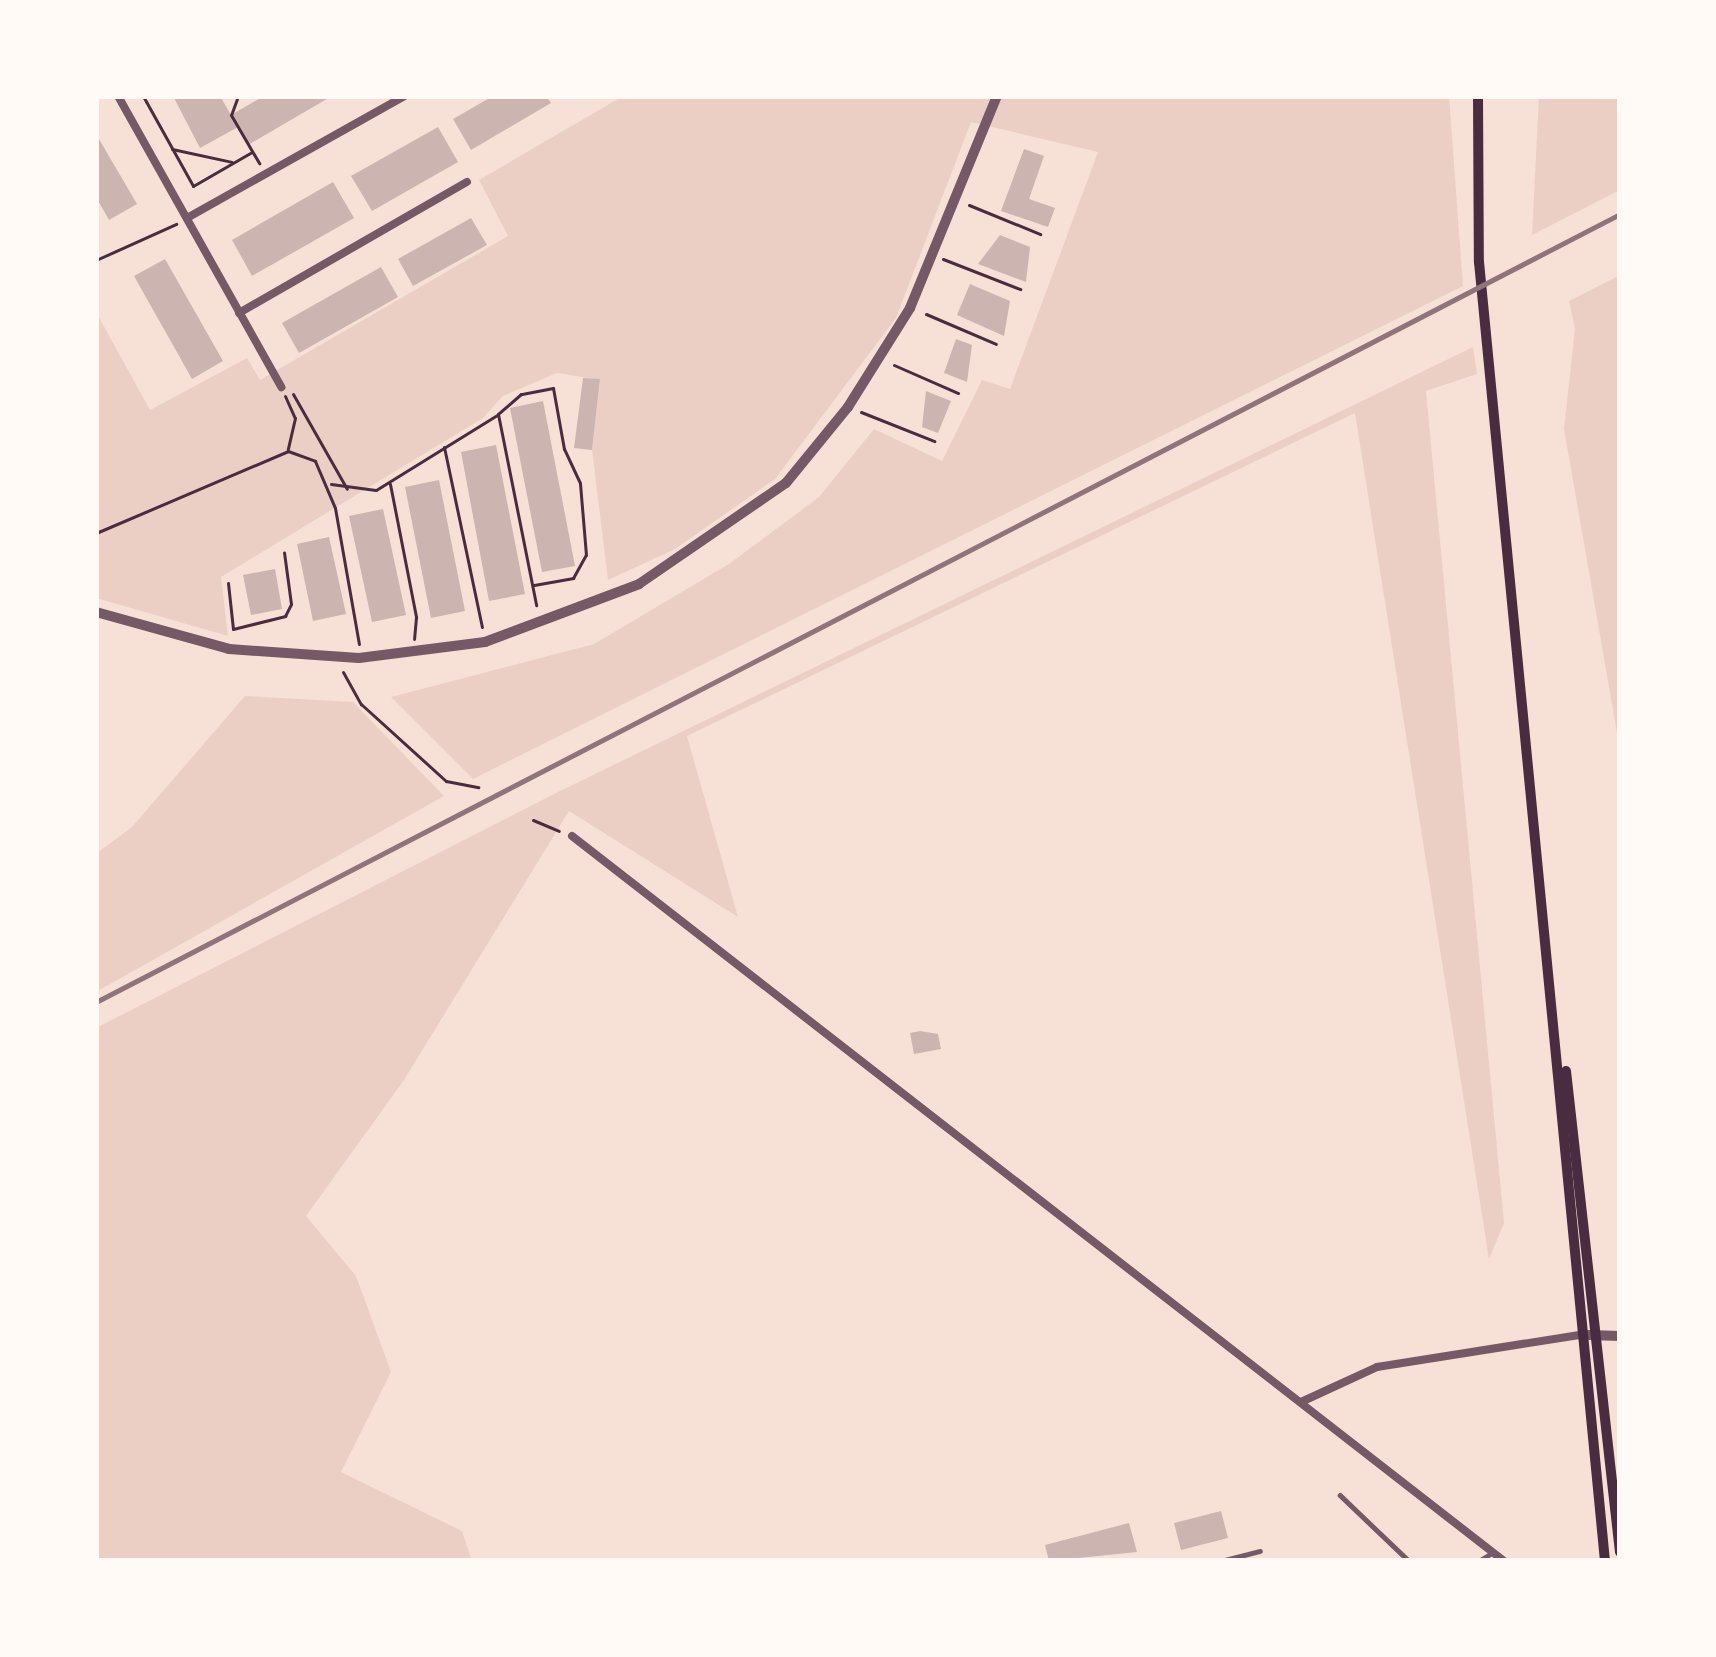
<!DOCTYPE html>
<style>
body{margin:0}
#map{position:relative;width:1716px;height:1657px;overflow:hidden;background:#f7e1d7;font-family:"Archivo Narrow",sans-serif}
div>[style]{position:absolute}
.green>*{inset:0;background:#ebcfc5}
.building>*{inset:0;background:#ccb4b1}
.path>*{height:3px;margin:-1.5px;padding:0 1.5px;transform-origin:1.5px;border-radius:1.5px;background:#4a2c40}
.service>*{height:4.5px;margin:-2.25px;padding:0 2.25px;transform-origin:2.25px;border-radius:2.25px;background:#755966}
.minor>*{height:8px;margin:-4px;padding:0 4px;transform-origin:4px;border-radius:4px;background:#755966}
.tertiary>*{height:10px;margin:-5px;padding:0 5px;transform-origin:5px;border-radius:5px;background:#755966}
.secondary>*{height:10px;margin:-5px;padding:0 5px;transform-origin:5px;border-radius:5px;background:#4a2c40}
.rail>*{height:4.5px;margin:-2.25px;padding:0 2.25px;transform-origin:2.25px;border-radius:2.25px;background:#8f747c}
span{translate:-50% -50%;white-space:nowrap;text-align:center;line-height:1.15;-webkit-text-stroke:9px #fffaf5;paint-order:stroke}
.frame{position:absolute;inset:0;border:99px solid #fffaf5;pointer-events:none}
</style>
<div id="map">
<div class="green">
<i style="clip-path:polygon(623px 96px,1449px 96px,1463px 286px,473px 779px,391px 697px,594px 644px,729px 564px,819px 497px,874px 429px,942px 461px,982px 380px,1010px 389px,1098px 152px,971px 122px,896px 318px,775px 479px,675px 549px,608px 580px,592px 450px,600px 380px,557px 373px,503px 396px,483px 418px,221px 577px,228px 636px,96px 598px,96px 312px,150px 410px,247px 358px,260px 380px,508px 236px,479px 180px)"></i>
<i style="clip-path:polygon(1539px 96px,1620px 96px,1620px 190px,1532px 235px)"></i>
<i style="clip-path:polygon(1620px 275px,1620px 750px,1564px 429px,1575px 328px,1569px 301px)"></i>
<i style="clip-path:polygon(1473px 347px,1477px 374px,1426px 391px,1504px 1223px,1489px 1259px,1355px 413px,687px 736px,738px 917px,569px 811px,404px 1080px,306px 1216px,356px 1276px,391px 1372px,341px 1472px,462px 1531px,472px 1561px,96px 1561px,96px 1028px,558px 792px)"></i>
<i style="clip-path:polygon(245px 696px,353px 702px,444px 796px,96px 992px,96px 854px,132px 827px)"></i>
</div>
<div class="building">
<i style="clip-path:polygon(173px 96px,220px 96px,231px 115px,264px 96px,332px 96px,248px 145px,238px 127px,200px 148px)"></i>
<i style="clip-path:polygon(493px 96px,546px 96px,551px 103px,471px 150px,453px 119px)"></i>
<i style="clip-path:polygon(438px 127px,458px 162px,372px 211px,351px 176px)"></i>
<i style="clip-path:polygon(96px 134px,137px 204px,109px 220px,96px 197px)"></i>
<i style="clip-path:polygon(1024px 149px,1044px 156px,1029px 199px,1055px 208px,1048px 227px,1001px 211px)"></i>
<i style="clip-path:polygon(333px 182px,354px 218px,252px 276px,232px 240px)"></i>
<i style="clip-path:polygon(471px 218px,487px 245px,413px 286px,398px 259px)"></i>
<i style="clip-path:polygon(1000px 235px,1030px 247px,1026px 282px,978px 264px)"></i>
<i style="clip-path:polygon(165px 259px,223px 361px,192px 379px,134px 276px)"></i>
<i style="clip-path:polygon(381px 267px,398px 297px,299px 353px,282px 323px)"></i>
<i style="clip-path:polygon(970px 284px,1010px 301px,1004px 336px,957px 315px)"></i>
<i style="clip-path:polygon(956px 339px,972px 345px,967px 382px,944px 373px)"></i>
<i style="clip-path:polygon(583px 378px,600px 379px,592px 450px,574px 448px)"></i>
<i style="clip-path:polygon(926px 391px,951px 401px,938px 433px,922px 427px)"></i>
<i style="clip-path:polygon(543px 401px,575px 566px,542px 572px,510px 408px)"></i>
<i style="clip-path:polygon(496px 445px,525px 594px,489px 601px,461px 452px)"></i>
<i style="clip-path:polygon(439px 480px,465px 611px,431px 618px,405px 487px)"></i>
<i style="clip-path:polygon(383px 509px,406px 615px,372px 622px,349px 516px)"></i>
<i style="clip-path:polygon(329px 537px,346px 614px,313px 621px,297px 544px)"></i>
<i style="clip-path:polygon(275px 569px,282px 609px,251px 615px,243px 575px)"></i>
<i style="clip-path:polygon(920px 1031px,938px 1034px,941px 1049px,914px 1054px,910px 1033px)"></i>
<i style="clip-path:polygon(1221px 1511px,1228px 1538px,1181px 1550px,1174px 1523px)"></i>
<i style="clip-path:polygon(1129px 1523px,1137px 1552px,1049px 1561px,1045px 1545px)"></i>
</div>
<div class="path">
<i style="left:143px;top:96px;width:103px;rotate:60.9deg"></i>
<i style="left:193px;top:186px;width:68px;rotate:-30deg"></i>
<i style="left:238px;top:96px;width:20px;rotate:110deg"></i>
<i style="left:231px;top:115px;width:56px;rotate:59.7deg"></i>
<i style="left:172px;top:149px;width:61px;rotate:12.2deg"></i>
<i style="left:969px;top:205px;width:77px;rotate:22.2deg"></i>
<i style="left:943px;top:259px;width:83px;rotate:21.3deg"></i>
<i style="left:96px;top:260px;width:88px;rotate:-24.2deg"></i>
<i style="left:926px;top:314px;width:76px;rotate:23.2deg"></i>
<i style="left:894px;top:365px;width:70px;rotate:23.6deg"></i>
<i style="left:293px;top:394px;width:109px;rotate:60.4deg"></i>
<i style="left:285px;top:396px;width:24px;rotate:66deg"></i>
<i style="left:295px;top:418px;width:32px;rotate:103deg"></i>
<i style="left:861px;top:412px;width:79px;rotate:21.7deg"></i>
<i style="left:444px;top:447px;width:184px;rotate:78.1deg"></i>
<i style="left:331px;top:484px;width:45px;rotate:7.6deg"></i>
<i style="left:376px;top:490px;width:142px;rotate:-31.8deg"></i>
<i style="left:390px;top:484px;width:136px;rotate:78.9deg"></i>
<i style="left:416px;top:617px;width:22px;rotate:95deg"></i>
<i style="left:96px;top:533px;width:209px;rotate:-23.1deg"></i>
<i style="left:288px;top:451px;width:29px;rotate:20deg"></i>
<i style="left:315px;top:461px;width:51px;rotate:66.9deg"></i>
<i style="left:335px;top:508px;width:138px;rotate:80deg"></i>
<i style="left:228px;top:583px;width:46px;rotate:83.8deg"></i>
<i style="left:534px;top:585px;width:40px;rotate:-10deg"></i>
<i style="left:573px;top:578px;width:26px;rotate:-61deg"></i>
<i style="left:586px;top:555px;width:72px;rotate:-94.8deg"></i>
<i style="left:580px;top:483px;width:38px;rotate:-115deg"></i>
<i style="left:564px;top:449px;width:62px;rotate:-100.2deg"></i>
<i style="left:553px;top:388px;width:33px;rotate:169deg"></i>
<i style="left:521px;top:394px;width:30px;rotate:139deg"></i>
<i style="left:498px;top:414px;width:195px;rotate:78.7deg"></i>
<i style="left:233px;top:629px;width:54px;rotate:-14deg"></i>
<i style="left:285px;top:616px;width:13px;rotate:-63deg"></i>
<i style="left:291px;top:604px;width:52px;rotate:-97.7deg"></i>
<i style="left:343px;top:672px;width:37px;rotate:61deg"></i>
<i style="left:361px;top:704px;width:115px;rotate:42.2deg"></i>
<i style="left:446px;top:781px;width:33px;rotate:11deg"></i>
<i style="left:533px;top:820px;width:28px;rotate:23deg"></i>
</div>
<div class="service">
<i style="left:1340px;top:1495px;width:95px;rotate:43.7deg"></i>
<i style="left:1221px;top:1561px;width:40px;rotate:-14.4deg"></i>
<i style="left:1479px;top:1561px;width:15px;rotate:-32deg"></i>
</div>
<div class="minor">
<i style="left:118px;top:96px;width:334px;rotate:60.7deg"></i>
<i style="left:187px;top:218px;width:249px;rotate:-29.3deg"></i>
<i style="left:239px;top:313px;width:263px;rotate:-29.9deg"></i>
<i style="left:572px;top:836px;width:1181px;rotate:37.88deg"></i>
<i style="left:1301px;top:1402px;width:84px;rotate:-24.7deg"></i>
<i style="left:1377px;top:1367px;width:205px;rotate:-9deg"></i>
</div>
<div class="tertiary">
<i style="left:96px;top:612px;width:138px;rotate:15.5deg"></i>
<i style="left:229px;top:649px;width:130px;rotate:4deg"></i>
<i style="left:359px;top:658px;width:127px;rotate:-7.2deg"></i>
<i style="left:485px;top:642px;width:165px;rotate:-20.6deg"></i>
<i style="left:639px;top:584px;width:178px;rotate:-34.5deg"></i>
<i style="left:786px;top:483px;width:98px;rotate:-50.8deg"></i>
<i style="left:848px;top:407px;width:117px;rotate:-57.9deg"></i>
<i style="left:910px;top:308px;width:229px;rotate:-67.7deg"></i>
<i style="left:1589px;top:1335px;width:31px;rotate:2deg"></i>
</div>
<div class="secondary">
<i style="left:1478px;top:96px;width:166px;rotate:89.7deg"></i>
<i style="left:1479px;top:262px;width:1305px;rotate:84.46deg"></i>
<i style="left:1566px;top:1071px;width:484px;rotate:83.6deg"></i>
</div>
<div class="rail">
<i style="left:96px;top:1002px;width:1716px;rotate:-27.34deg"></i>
</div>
<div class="frame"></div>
</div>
